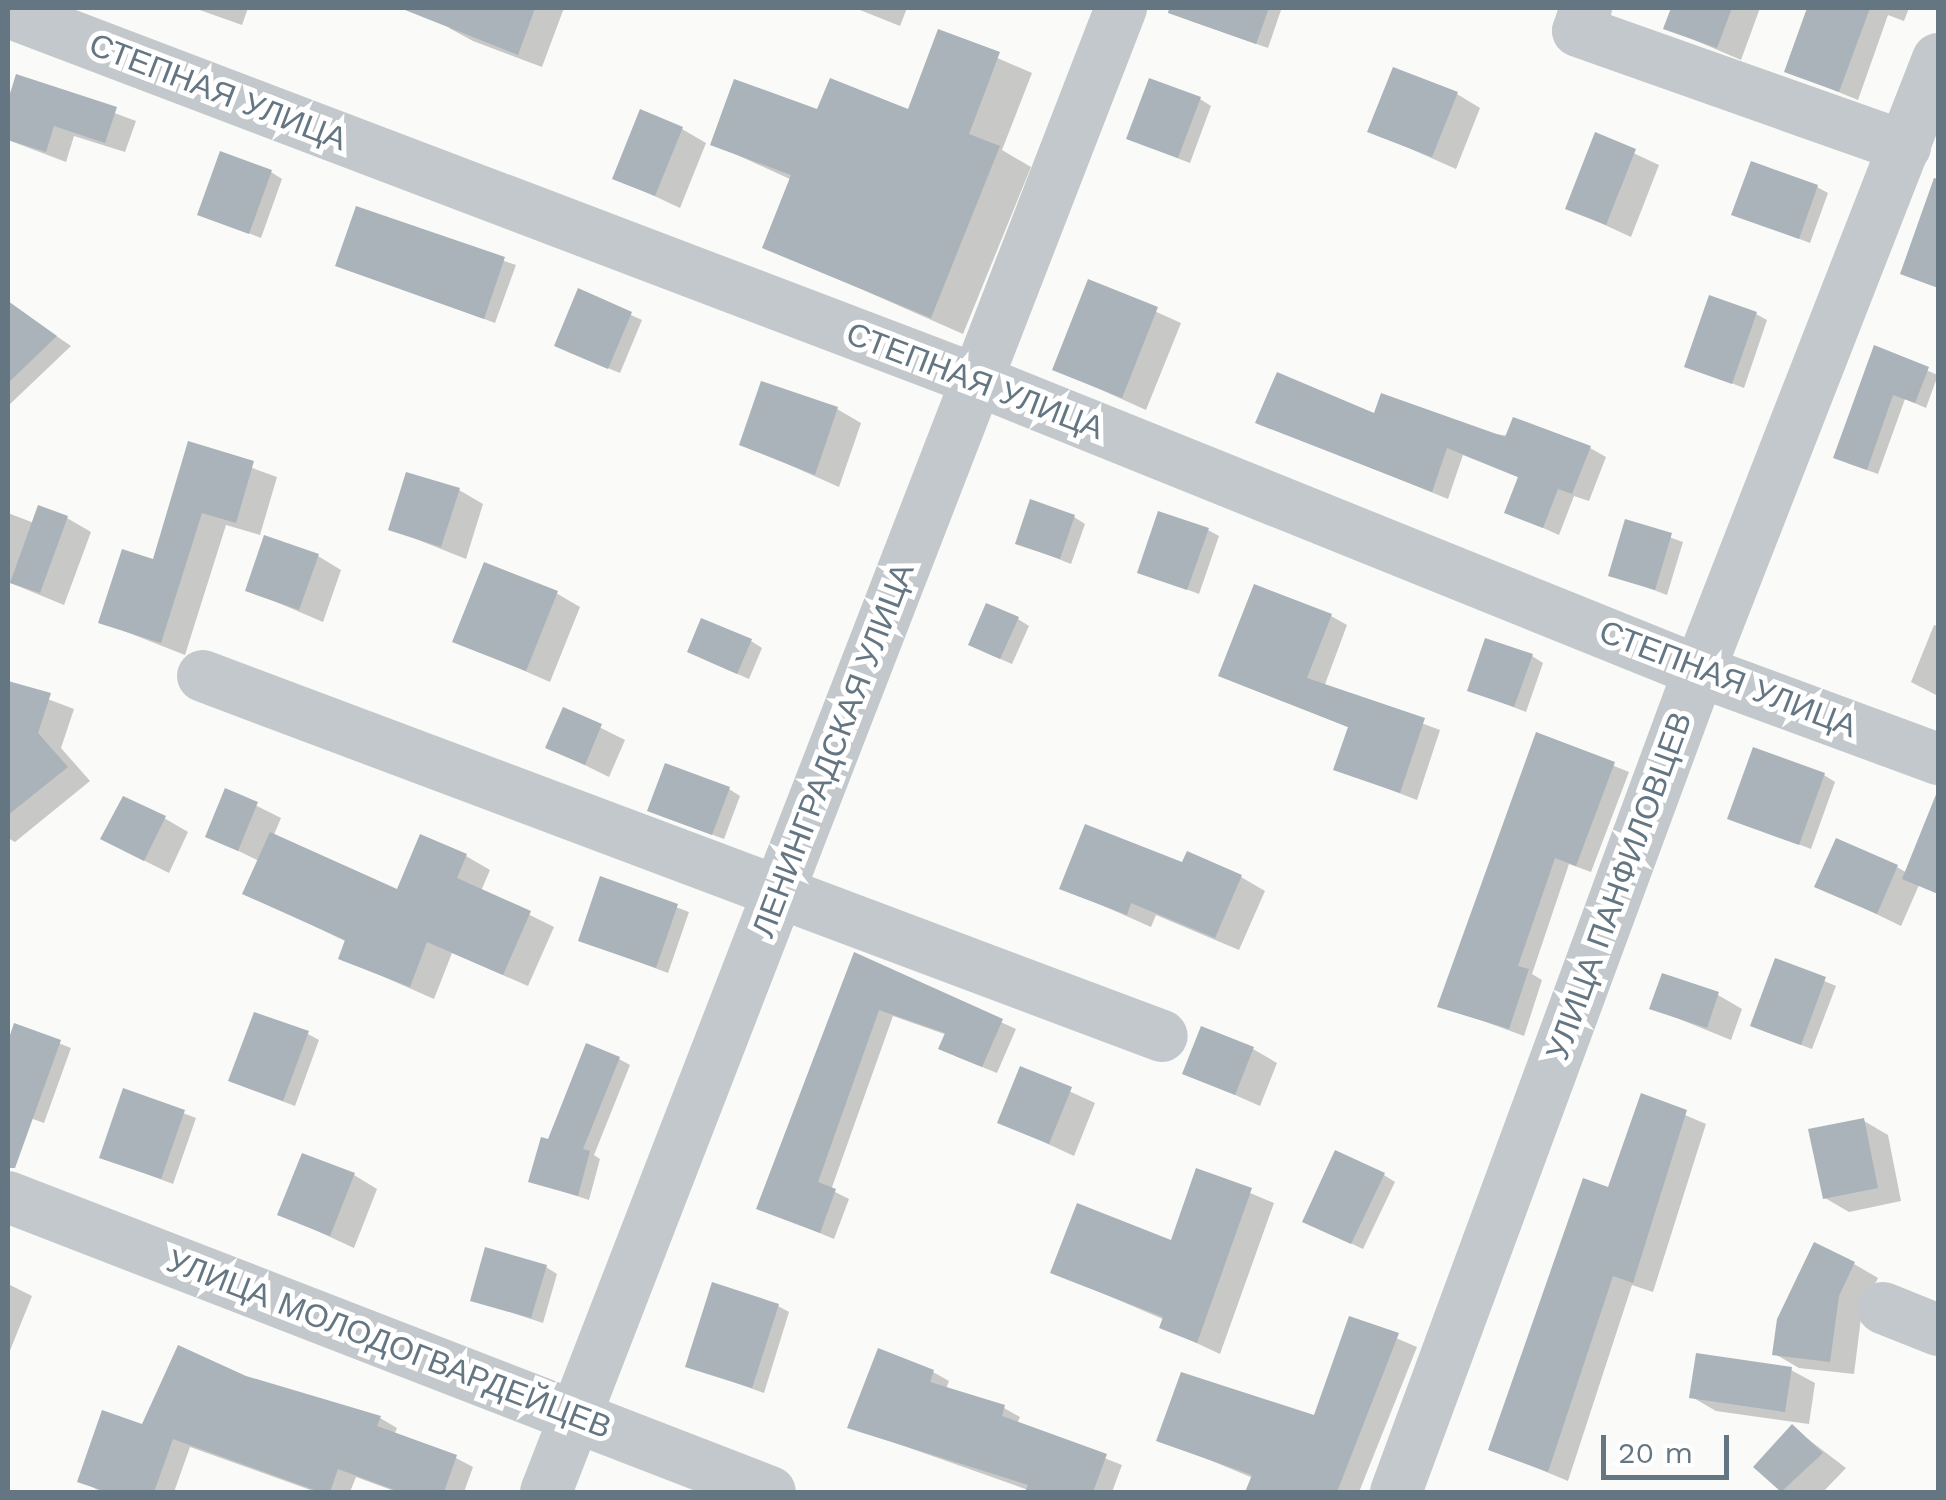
<!DOCTYPE html>
<meta charset="utf-8">
<style>
body{margin:0}
#map{position:relative;width:1946px;height:1500px;overflow:hidden;background:#fafaf8;font-family:"Work Sans",sans-serif}
div>[style]{position:absolute}
.shadow>*{inset:0;background:#0003}
.building>*{inset:0;background:#aab3b9}
.minor>*{height:52px;margin:-26px;padding:0 26px;transform-origin:26px;border-radius:26px;background:#c3c8cc}
span{translate:-50% -50%;white-space:nowrap;text-align:center;line-height:1.15;-webkit-text-stroke:10px #fff;paint-order:stroke}
.street-label{font-size:32px;color:#657683}
.frame{position:absolute;inset:0;border:10px solid #657683;pointer-events:none}
.scale{position:absolute;left:1601px;top:1435px;width:128px;height:45px;box-sizing:border-box;border:5px solid #657683;border-top:0;padding-left:12px;font-size:30px;line-height:35px;white-space:nowrap;color:#657683;-webkit-text-stroke:8px #fff;paint-order:stroke}
</style>
<div id="map">
<div class="shadow">
<i style="clip-path:polygon(194px 8px,248px 8px,242px 25px)"></i>
<i style="clip-path:polygon(430px 8px,564px 8px,542px 67px,473px 41px,449px 28px,453px 16px)"></i>
<i style="clip-path:polygon(855px 8px,907px 8px,900px 26px)"></i>
<i style="clip-path:polygon(1183px 8px,1277px 8px,1281px 10px,1268px 48px,1191px 21px,1180px 15px)"></i>
<i style="clip-path:polygon(1673px 8px,1760px 8px,1741px 60px,1666px 28px)"></i>
<i style="clip-path:polygon(1814px 8px,1909px 8px,1904px 21px,1888px 15px,1858px 100px,1787px 71px)"></i>
<i style="clip-path:polygon(940px 33px,1032px 73px,1002px 150px,1031px 167px,963px 334px,766px 247px,792px 180px,713px 144px,819px 112px,909px 113px)"></i>
<i style="clip-path:polygon(18px 77px,136px 121px,125px 152px,74px 136px,66px 162px,8px 140px)"></i>
<i style="clip-path:polygon(1457px 94px,1480px 108px,1456px 169px,1370px 131px)"></i>
<i style="clip-path:polygon(1200px 99px,1211px 106px,1190px 163px,1140px 144px)"></i>
<i style="clip-path:polygon(682px 129px,706px 143px,680px 208px,616px 178px)"></i>
<i style="clip-path:polygon(1597px 136px,1659px 165px,1631px 237px,1568px 208px)"></i>
<i style="clip-path:polygon(271px 172px,282px 179px,261px 238px,200px 214px)"></i>
<i style="clip-path:polygon(1817px 187px,1828px 193px,1810px 243px,1734px 214px)"></i>
<i style="clip-path:polygon(357px 210px,516px 265px,495px 323px,338px 265px)"></i>
<i style="clip-path:polygon(1090px 282px,1181px 323px,1146px 410px,1055px 369px)"></i>
<i style="clip-path:polygon(580px 292px,642px 320px,620px 373px,568px 352px)"></i>
<i style="clip-path:polygon(8px 303px,71px 346px,8px 406px)"></i>
<i style="clip-path:polygon(1756px 314px,1767px 320px,1744px 388px,1687px 366px)"></i>
<i style="clip-path:polygon(1875px 349px,1938px 375px,1926px 408px,1905px 399px,1878px 474px,1847px 463px)"></i>
<i style="clip-path:polygon(837px 409px,861px 423px,839px 487px,742px 444px)"></i>
<i style="clip-path:polygon(1375px 416px,1590px 448px,1606px 457px,1589px 501px,1574px 496px,1559px 535px,1507px 512px,1520px 478px,1463px 455px,1448px 499px,1258px 422px)"></i>
<i style="clip-path:polygon(189px 445px,277px 477px,260px 535px,226px 525px,185px 655px,101px 622px,155px 562px)"></i>
<i style="clip-path:polygon(459px 490px,483px 504px,466px 559px,391px 529px)"></i>
<i style="clip-path:polygon(8px 513px,34px 523px,67px 518px,91px 532px,64px 605px,8px 582px)"></i>
<i style="clip-path:polygon(1074px 517px,1085px 524px,1071px 564px,1018px 543px)"></i>
<i style="clip-path:polygon(1627px 522px,1683px 542px,1667px 595px,1611px 574px)"></i>
<i style="clip-path:polygon(1208px 530px,1219px 536px,1199px 594px,1140px 572px)"></i>
<i style="clip-path:polygon(318px 556px,341px 570px,323px 622px,248px 590px)"></i>
<i style="clip-path:polygon(556px 593px,580px 607px,550px 682px,455px 641px)"></i>
<i style="clip-path:polygon(1331px 616px,1347px 625px,1324px 687px,1440px 730px,1417px 800px,1336px 769px,1350px 728px,1221px 675px)"></i>
<i style="clip-path:polygon(1018px 619px,1029px 626px,1012px 664px,982px 651px)"></i>
<i style="clip-path:polygon(1934px 625px,1938px 626px,1938px 696px,1911px 682px)"></i>
<i style="clip-path:polygon(751px 641px,762px 648px,749px 679px,701px 658px)"></i>
<i style="clip-path:polygon(1532px 656px,1543px 663px,1526px 712px,1470px 690px)"></i>
<i style="clip-path:polygon(8px 684px,74px 709px,61px 748px,90px 781px,15px 842px,8px 838px)"></i>
<i style="clip-path:polygon(565px 710px,625px 740px,609px 777px,548px 747px)"></i>
<i style="clip-path:polygon(1538px 735px,1629px 772px,1591px 872px,1569px 864px,1532px 974px,1542px 980px,1524px 1036px,1440px 1005px)"></i>
<i style="clip-path:polygon(1824px 775px,1835px 782px,1811px 849px,1730px 818px)"></i>
<i style="clip-path:polygon(729px 789px,740px 796px,724px 839px,661px 816px)"></i>
<i style="clip-path:polygon(227px 791px,281px 818px,273px 837px,398px 892px,466px 856px,490px 870px,481px 891px,554px 927px,528px 986px,452px 953px,434px 999px,341px 958px,347px 942px,245px 893px,259px 861px,208px 836px)"></i>
<i style="clip-path:polygon(1934px 804px,1938px 893px,1919px 885px,1901px 926px,1818px 886px,1897px 867px,1907px 873px)"></i>
<i style="clip-path:polygon(164px 818px,188px 832px,169px 873px,127px 852px)"></i>
<i style="clip-path:polygon(1184px 865px,1241px 877px,1265px 891px,1239px 950px,1156px 915px,1151px 927px,1063px 888px)"></i>
<i style="clip-path:polygon(601px 879px,689px 912px,668px 973px,581px 940px)"></i>
<i style="clip-path:polygon(855px 956px,1016px 1029px,997px 1073px,955px 1056px,947px 1035px,893px 1016px,831px 1190px,849px 1199px,834px 1239px,759px 1208px)"></i>
<i style="clip-path:polygon(1777px 961px,1836px 986px,1812px 1049px,1764px 1031px)"></i>
<i style="clip-path:polygon(1718px 995px,1742px 1009px,1731px 1040px,1652px 1008px)"></i>
<i style="clip-path:polygon(15px 1026px,71px 1048px,44px 1123px,8px 1110px,8px 1048px)"></i>
<i style="clip-path:polygon(308px 1034px,319px 1040px,295px 1106px,242px 1086px)"></i>
<i style="clip-path:polygon(1253px 1049px,1277px 1063px,1260px 1106px,1185px 1073px)"></i>
<i style="clip-path:polygon(619px 1059px,630px 1065px,594px 1155px,600px 1159px,589px 1200px,531px 1181px,549px 1142px)"></i>
<i style="clip-path:polygon(1021px 1069px,1095px 1103px,1074px 1156px,1000px 1122px)"></i>
<i style="clip-path:polygon(125px 1091px,196px 1118px,173px 1184px,102px 1157px)"></i>
<i style="clip-path:polygon(1643px 1097px,1706px 1124px,1653px 1292px,1632px 1285px,1568px 1481px,1491px 1449px,1610px 1190px)"></i>
<i style="clip-path:polygon(1864px 1121px,1888px 1135px,1901px 1201px,1849px 1212px,1825px 1198px)"></i>
<i style="clip-path:polygon(1198px 1171px,1274px 1203px,1220px 1354px,1162px 1327px,1165px 1320px,1053px 1272px,1172px 1243px)"></i>
<i style="clip-path:polygon(354px 1175px,377px 1189px,354px 1248px,280px 1214px)"></i>
<i style="clip-path:polygon(1384px 1175px,1395px 1182px,1363px 1249px,1316px 1227px)"></i>
<i style="clip-path:polygon(1854px 1264px,1878px 1278px,1862px 1310px,1854px 1374px,1799px 1368px,1775px 1354px)"></i>
<i style="clip-path:polygon(546px 1267px,557px 1274px,543px 1323px,473px 1300px)"></i>
<i style="clip-path:polygon(8px 1284px,32px 1296px,9px 1353px,8px 1352px)"></i>
<i style="clip-path:polygon(778px 1306px,789px 1312px,764px 1393px,688px 1366px)"></i>
<i style="clip-path:polygon(1351px 1319px,1417px 1347px,1359px 1492px,1248px 1492px,1253px 1478px,1159px 1439px,1316px 1417px)"></i>
<i style="clip-path:polygon(879px 1351px,933px 1372px,949px 1381px,946px 1389px,1004px 1408px,1020px 1417px,1017px 1424px,1122px 1465px,1112px 1492px,1034px 1492px,850px 1427px)"></i>
<i style="clip-path:polygon(1791px 1370px,1815px 1383px,1809px 1424px,1716px 1411px,1692px 1397px)"></i>
<i style="clip-path:polygon(245px 1378px,380px 1418px,397px 1428px,394px 1435px,456px 1458px,473px 1467px,464px 1492px,397px 1492px,356px 1477px,350px 1492px,316px 1492px,190px 1447px,174px 1492px,102px 1492px,80px 1481px,143px 1427px)"></i>
<i style="clip-path:polygon(1792px 1427px,1846px 1468px,1823px 1492px,1784px 1492px,1756px 1467px)"></i>
</div>
<div class="building">
<i style="clip-path:polygon(400px 8px,535px 8px,518px 55px)"></i>
<i style="clip-path:polygon(1169px 8px,1269px 8px,1256px 44px,1168px 13px)"></i>
<i style="clip-path:polygon(1671px 8px,1732px 8px,1717px 48px,1663px 29px)"></i>
<i style="clip-path:polygon(1807px 8px,1870px 8px,1839px 92px,1784px 72px)"></i>
<i style="clip-path:polygon(938px 29px,1000px 52px,969px 134px,1000px 146px,931px 318px,762px 248px,791px 175px,710px 145px,734px 79px,817px 109px,830px 78px,908px 109px)"></i>
<i style="clip-path:polygon(1393px 67px,1458px 92px,1432px 157px,1367px 132px)"></i>
<i style="clip-path:polygon(16px 74px,117px 107px,105px 143px,54px 126px,46px 152px,8px 140px,8px 100px)"></i>
<i style="clip-path:polygon(1149px 78px,1201px 97px,1178px 158px,1126px 139px)"></i>
<i style="clip-path:polygon(640px 109px,683px 127px,655px 196px,612px 179px)"></i>
<i style="clip-path:polygon(1595px 132px,1636px 149px,1606px 225px,1565px 209px)"></i>
<i style="clip-path:polygon(220px 151px,272px 170px,249px 234px,197px 215px)"></i>
<i style="clip-path:polygon(1751px 161px,1818px 185px,1799px 239px,1731px 215px)"></i>
<i style="clip-path:polygon(1934px 178px,1938px 179px,1938px 288px,1900px 274px)"></i>
<i style="clip-path:polygon(356px 206px,505px 257px,484px 319px,335px 266px)"></i>
<i style="clip-path:polygon(1088px 279px,1158px 307px,1122px 398px,1052px 370px)"></i>
<i style="clip-path:polygon(578px 288px,632px 312px,608px 369px,554px 346px)"></i>
<i style="clip-path:polygon(1709px 295px,1757px 312px,1732px 384px,1684px 367px)"></i>
<i style="clip-path:polygon(8px 301px,57px 336px,8px 383px)"></i>
<i style="clip-path:polygon(1874px 345px,1929px 367px,1915px 403px,1893px 395px,1867px 470px,1833px 458px)"></i>
<i style="clip-path:polygon(1277px 372px,1374px 413px,1381px 393px,1505px 437px,1513px 417px,1591px 446px,1572px 494px,1558px 489px,1543px 528px,1504px 513px,1518px 477px,1447px 448px,1432px 492px,1255px 423px)"></i>
<i style="clip-path:polygon(761px 381px,838px 407px,815px 475px,739px 445px)"></i>
<i style="clip-path:polygon(188px 441px,254px 461px,236px 523px,202px 513px,161px 643px,98px 623px,122px 549px,153px 559px)"></i>
<i style="clip-path:polygon(406px 472px,460px 488px,441px 547px,388px 530px)"></i>
<i style="clip-path:polygon(1030px 499px,1075px 515px,1060px 559px,1015px 544px)"></i>
<i style="clip-path:polygon(38px 505px,68px 516px,40px 593px,10px 583px)"></i>
<i style="clip-path:polygon(1158px 511px,1209px 528px,1187px 590px,1137px 573px)"></i>
<i style="clip-path:polygon(1625px 519px,1672px 533px,1655px 590px,1608px 576px)"></i>
<i style="clip-path:polygon(264px 535px,319px 554px,299px 610px,245px 591px)"></i>
<i style="clip-path:polygon(484px 562px,558px 591px,526px 671px,452px 642px)"></i>
<i style="clip-path:polygon(1254px 584px,1332px 614px,1307px 678px,1425px 718px,1400px 793px,1333px 770px,1348px 727px,1218px 676px)"></i>
<i style="clip-path:polygon(986px 603px,1019px 617px,1000px 659px,968px 645px)"></i>
<i style="clip-path:polygon(701px 618px,752px 639px,737px 674px,687px 652px)"></i>
<i style="clip-path:polygon(1485px 638px,1533px 654px,1514px 707px,1467px 691px)"></i>
<i style="clip-path:polygon(8px 681px,51px 693px,38px 733px,68px 767px,8px 815px)"></i>
<i style="clip-path:polygon(563px 707px,602px 724px,585px 765px,545px 748px)"></i>
<i style="clip-path:polygon(1536px 732px,1615px 762px,1576px 866px,1555px 858px,1518px 966px,1529px 969px,1509px 1029px,1437px 1007px)"></i>
<i style="clip-path:polygon(1753px 747px,1825px 773px,1799px 845px,1727px 819px)"></i>
<i style="clip-path:polygon(665px 763px,730px 787px,712px 835px,647px 811px)"></i>
<i style="clip-path:polygon(225px 788px,258px 802px,238px 851px,205px 837px)"></i>
<i style="clip-path:polygon(1937px 792px,1938px 792px,1938px 894px,1902px 879px)"></i>
<i style="clip-path:polygon(123px 796px,166px 816px,144px 861px,100px 839px)"></i>
<i style="clip-path:polygon(1085px 824px,1182px 862px,1187px 851px,1242px 875px,1215px 938px,1131px 903px,1127px 915px,1059px 889px)"></i>
<i style="clip-path:polygon(270px 832px,397px 889px,420px 834px,467px 854px,457px 878px,531px 911px,503px 975px,427px 942px,410px 987px,338px 959px,345px 940px,242px 894px)"></i>
<i style="clip-path:polygon(1836px 838px,1898px 865px,1877px 914px,1814px 887px)"></i>
<i style="clip-path:polygon(600px 876px,678px 904px,656px 968px,578px 941px)"></i>
<i style="clip-path:polygon(854px 952px,1003px 1019px,982px 1067px,938px 1049px,945px 1033px,879px 1010px,818px 1182px,836px 1189px,820px 1233px,756px 1209px)"></i>
<i style="clip-path:polygon(1775px 958px,1826px 977px,1801px 1045px,1750px 1026px)"></i>
<i style="clip-path:polygon(1662px 973px,1719px 992px,1707px 1028px,1649px 1009px)"></i>
<i style="clip-path:polygon(254px 1012px,309px 1031px,283px 1101px,228px 1081px)"></i>
<i style="clip-path:polygon(14px 1023px,61px 1040px,15px 1168px,8px 1168px,8px 1041px)"></i>
<i style="clip-path:polygon(1201px 1026px,1254px 1047px,1235px 1095px,1182px 1074px)"></i>
<i style="clip-path:polygon(586px 1043px,620px 1057px,583px 1149px,590px 1151px,578px 1196px,528px 1182px,541px 1137px,548px 1139px)"></i>
<i style="clip-path:polygon(1020px 1066px,1072px 1087px,1049px 1144px,997px 1123px)"></i>
<i style="clip-path:polygon(123px 1088px,185px 1110px,161px 1179px,99px 1158px)"></i>
<i style="clip-path:polygon(1641px 1093px,1687px 1110px,1633px 1283px,1613px 1276px,1548px 1472px,1488px 1450px,1583px 1178px,1608px 1187px)"></i>
<i style="clip-path:polygon(1864px 1118px,1878px 1188px,1823px 1199px,1808px 1129px)"></i>
<i style="clip-path:polygon(1335px 1150px,1385px 1173px,1351px 1244px,1302px 1222px)"></i>
<i style="clip-path:polygon(302px 1153px,355px 1173px,330px 1236px,277px 1215px)"></i>
<i style="clip-path:polygon(1196px 1168px,1252px 1188px,1197px 1343px,1159px 1328px,1163px 1317px,1050px 1273px,1077px 1203px,1171px 1240px)"></i>
<i style="clip-path:polygon(1814px 1242px,1855px 1262px,1839px 1296px,1830px 1362px,1772px 1355px,1777px 1319px)"></i>
<i style="clip-path:polygon(485px 1247px,547px 1265px,531px 1318px,470px 1301px)"></i>
<i style="clip-path:polygon(712px 1282px,779px 1304px,752px 1388px,685px 1367px)"></i>
<i style="clip-path:polygon(1349px 1316px,1399px 1333px,1337px 1492px,1245px 1492px,1252px 1475px,1156px 1441px,1181px 1372px,1314px 1415px)"></i>
<i style="clip-path:polygon(178px 1345px,246px 1376px,381px 1416px,377px 1426px,457px 1455px,444px 1492px,400px 1492px,338px 1469px,330px 1492px,320px 1492px,173px 1439px,154px 1492px,107px 1492px,77px 1482px,102px 1410px,142px 1424px)"></i>
<i style="clip-path:polygon(878px 1348px,934px 1370px,930px 1382px,1005px 1405px,1002px 1416px,1107px 1454px,1093px 1492px,1025px 1492px,1028px 1485px,847px 1428px)"></i>
<i style="clip-path:polygon(1696px 1353px,1792px 1367px,1785px 1412px,1689px 1398px)"></i>
<i style="clip-path:polygon(1792px 1424px,1823px 1453px,1781px 1492px,1753px 1467px)"></i>
</div>
<div class="minor">
<i style="left:1586px;top:8px;width:24px;rotate:109deg"></i>
<i style="left:1578px;top:31px;width:347px;rotate:19.5deg"></i>
<i style="left:8px;top:12px;width:1037px;rotate:20.8deg"></i>
<i style="left:977px;top:380px;width:778px;rotate:21.95deg"></i>
<i style="left:1699px;top:671px;width:255px;rotate:20.2deg"></i>
<i style="left:203px;top:676px;width:1024px;rotate:20.58deg"></i>
<i style="left:8px;top:1197px;width:817px;rotate:21.16deg"></i>
<i style="left:1883px;top:1308px;width:59px;rotate:21.8deg"></i>
<i style="left:546px;top:1492px;width:1592px;rotate:-68.82deg"></i>
<i style="left:1396px;top:1492px;width:875px;rotate:-69.74deg"></i>
<i style="left:1699px;top:671px;width:657px;rotate:-68.67deg"></i>
</div>
<div class="street-label">
<span style="left:218px;top:92px;rotate:21deg">СТЕПНАЯ УЛИЦА</span>
<span style="left:975px;top:381px;rotate:21deg">СТЕПНАЯ УЛИЦА</span>
<span style="left:1728px;top:679px;rotate:21deg">СТЕПНАЯ УЛИЦА</span>
<span style="left:833px;top:750px;rotate:-69deg">ЛЕНИНГРАДСКАЯ УЛИЦА</span>
<span style="left:1619px;top:886px;rotate:-70deg">УЛИЦА ПАНФИЛОВЦЕВ</span>
<span style="left:389px;top:1344px;rotate:21deg">УЛИЦА МОЛОДОГВАРДЕЙЦЕВ</span>
</div>
<div class="frame"></div>
<div class="scale">20 m</div>
</div>
